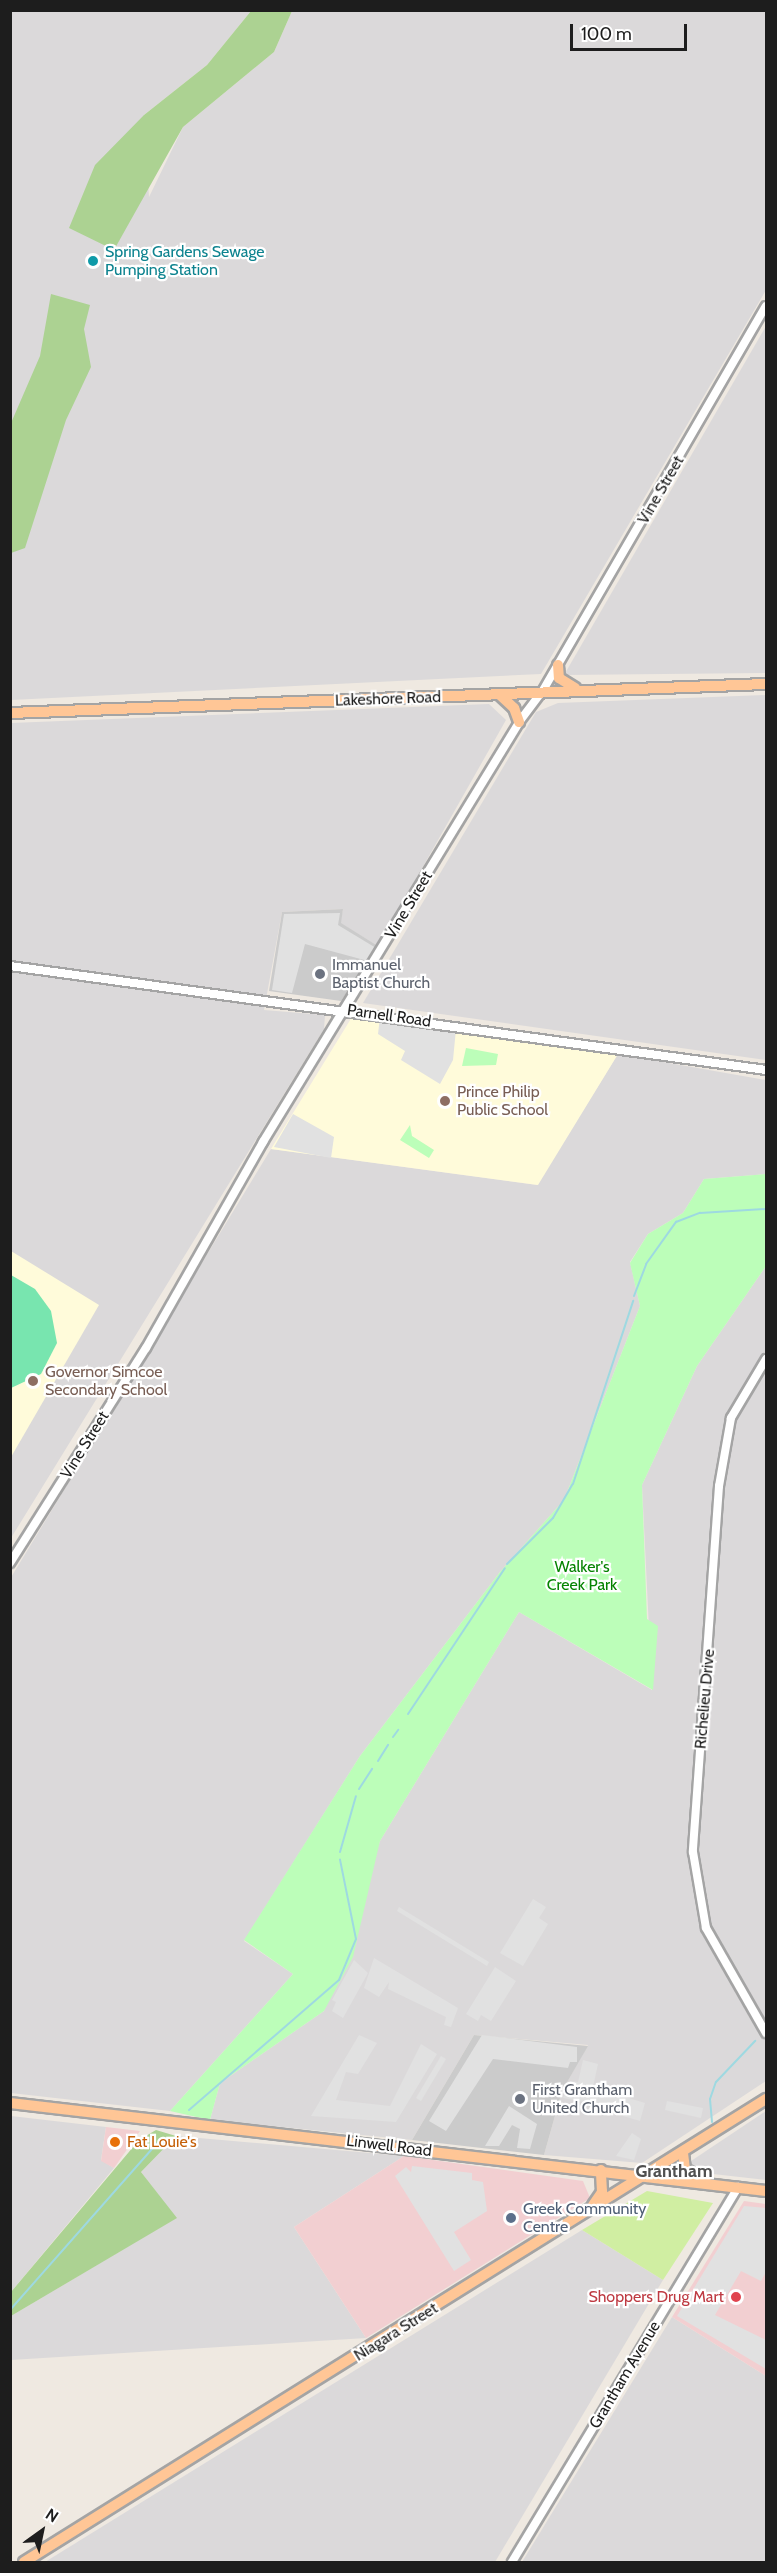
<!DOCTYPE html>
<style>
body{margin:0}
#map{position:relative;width:777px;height:2573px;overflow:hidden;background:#efe9e1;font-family:Cabin,sans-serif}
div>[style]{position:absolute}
.residential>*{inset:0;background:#dbd9da}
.commercial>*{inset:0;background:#f2cfd1}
.education>*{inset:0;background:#fffbda}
.religious>*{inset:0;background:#cbcbcb}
.grass>*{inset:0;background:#d0eea2}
.forest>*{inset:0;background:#acd292}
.park>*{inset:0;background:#bcfeb9}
.pitch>*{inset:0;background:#78e5af}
.parking>*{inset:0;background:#e1e1e1}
.stream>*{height:2px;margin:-1px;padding:0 1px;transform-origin:1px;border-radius:1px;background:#9ed9e1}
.roads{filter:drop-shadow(2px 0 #a4a4a4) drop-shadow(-2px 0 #a4a4a4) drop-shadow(0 2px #a4a4a4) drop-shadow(0 -2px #a4a4a4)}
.minor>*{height:8px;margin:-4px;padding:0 4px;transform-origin:4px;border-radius:4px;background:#fff}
.major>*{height:10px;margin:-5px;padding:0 5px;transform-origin:5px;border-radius:5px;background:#ffc696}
.dots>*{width:16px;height:16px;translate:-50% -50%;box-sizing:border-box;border:3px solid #fff;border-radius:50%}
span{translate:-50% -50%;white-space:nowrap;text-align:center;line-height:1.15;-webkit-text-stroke:4.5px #fff;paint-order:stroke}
.culture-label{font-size:16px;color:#0d838f}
.left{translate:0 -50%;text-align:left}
.street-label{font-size:16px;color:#1d1d1d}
.worship-label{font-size:16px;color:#5b616d}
.education-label{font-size:16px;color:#785e54}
.park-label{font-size:16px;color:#068302}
.food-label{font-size:16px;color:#c56008}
.service-label{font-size:16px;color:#4e5e75}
.health-label{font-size:16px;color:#be3a42}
.right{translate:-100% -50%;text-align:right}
.neighbourhood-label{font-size:18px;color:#505050;font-weight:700}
.frame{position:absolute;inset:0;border:12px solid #1d1d1d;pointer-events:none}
.north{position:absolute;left:12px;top:2501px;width:60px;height:60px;-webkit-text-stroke:4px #fff;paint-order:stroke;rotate:33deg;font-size:16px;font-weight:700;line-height:24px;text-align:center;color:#1d1d1d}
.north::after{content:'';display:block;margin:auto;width:21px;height:27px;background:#1d1d1d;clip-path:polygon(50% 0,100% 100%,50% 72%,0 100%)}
.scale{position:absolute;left:570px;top:24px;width:117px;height:27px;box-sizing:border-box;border:3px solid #1d1d1d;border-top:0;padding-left:8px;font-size:18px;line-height:21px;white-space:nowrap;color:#1d1d1d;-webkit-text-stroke:4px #fff;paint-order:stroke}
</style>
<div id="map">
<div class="residential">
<i style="clip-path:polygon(11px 11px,251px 11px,207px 65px,144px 115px,149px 197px,183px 127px,274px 52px,292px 11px,766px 11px,766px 290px,541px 674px,11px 700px)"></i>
<i style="clip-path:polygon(766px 326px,766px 673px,564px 675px)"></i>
<i style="clip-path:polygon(766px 695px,766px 1060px,363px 1003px,536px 712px,558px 703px)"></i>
<i style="clip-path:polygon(489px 704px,506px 720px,378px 946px,340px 923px,343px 909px,282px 912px,264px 1010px,325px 1015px,324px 1029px,11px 1538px,11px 723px)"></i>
<i style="clip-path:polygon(618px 1054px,766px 1080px,766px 1174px,704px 1179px,683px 1213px,648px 1234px,630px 1262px,640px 1306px,564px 1500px,500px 1572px,360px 1756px,244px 1941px,293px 1974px,170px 2111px,11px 2093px,10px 1579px,271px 1149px,537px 1185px)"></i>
<i style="clip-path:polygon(766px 1266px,766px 2081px,642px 2163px,544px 2155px,562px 2091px,588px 2045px,474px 2035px,412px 2140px,210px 2120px,220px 2083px,324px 2011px,380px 1841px,519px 1612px,652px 1690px,642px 1485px,697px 1366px)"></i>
<i style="clip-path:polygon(766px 2111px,766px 2180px,704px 2173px,688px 2163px)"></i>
<i style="clip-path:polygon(11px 2116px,106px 2127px,101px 2160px,114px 2168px,11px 2292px)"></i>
<i style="clip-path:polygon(176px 2136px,404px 2156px,294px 2227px,366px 2338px,11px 2360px,11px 2316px,176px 2218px,141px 2172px)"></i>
<i style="clip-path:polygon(582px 2230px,663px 2280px,495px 2562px,45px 2562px)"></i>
<i style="clip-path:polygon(672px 2317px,766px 2376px,766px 2562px,522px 2562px)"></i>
</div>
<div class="commercial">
<i style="clip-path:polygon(106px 2127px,140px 2131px,114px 2168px,101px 2161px)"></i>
<i style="clip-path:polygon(404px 2156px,583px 2181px,590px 2198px,366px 2338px,294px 2227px)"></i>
<i style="clip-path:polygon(744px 2201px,766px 2204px,766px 2376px,672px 2317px)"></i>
</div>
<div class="education">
<i style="clip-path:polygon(352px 1017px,618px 1054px,538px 1185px,271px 1149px)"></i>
<i style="clip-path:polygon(11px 1251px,99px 1305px,11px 1457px)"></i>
</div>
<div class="religious">
<i style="clip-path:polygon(343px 909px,341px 923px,378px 946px,341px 1001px,269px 991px,282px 912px)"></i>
<i style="clip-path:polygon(474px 2035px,588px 2046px,562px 2091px,544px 2155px,412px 2140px)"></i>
</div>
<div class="grass">
<i style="clip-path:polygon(647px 2191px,713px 2203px,663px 2280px,582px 2230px)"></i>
</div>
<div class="forest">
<i style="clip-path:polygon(251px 11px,292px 11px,274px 52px,183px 127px,114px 250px,69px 228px,95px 165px,144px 115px,207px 65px)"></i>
<i style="clip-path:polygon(51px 294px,90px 305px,84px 329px,91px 367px,66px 420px,25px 548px,11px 553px,11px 423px,40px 356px)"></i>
<i style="clip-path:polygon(156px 2130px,176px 2136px,141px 2172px,177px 2218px,11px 2316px,11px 2292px,139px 2140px)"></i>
</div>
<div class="park">
<i style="clip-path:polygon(466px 1048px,498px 1054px,496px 1065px,462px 1066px)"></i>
<i style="clip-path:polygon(410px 1125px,412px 1136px,434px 1150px,429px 1158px,400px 1140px)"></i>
<i style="clip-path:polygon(766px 1174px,766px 1266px,697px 1366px,642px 1485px,647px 1619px,658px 1626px,653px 1690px,519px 1612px,380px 1841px,353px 1957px,324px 2011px,220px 2083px,210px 2120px,170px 2111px,293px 1974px,244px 1940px,360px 1756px,500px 1572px,564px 1500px,640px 1306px,630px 1263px,648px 1234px,683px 1213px,704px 1179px)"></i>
</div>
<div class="pitch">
<i style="clip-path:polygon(11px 1275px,35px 1289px,51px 1311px,57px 1343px,41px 1374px,11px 1388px)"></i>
</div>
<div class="parking">
<i style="clip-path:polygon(340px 913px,338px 925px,376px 948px,368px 961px,305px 944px,292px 993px,272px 990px,284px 914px)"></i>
<i style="clip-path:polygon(380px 1017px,456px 1029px,453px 1060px,440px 1084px,401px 1060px,405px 1051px,378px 1034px)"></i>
<i style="clip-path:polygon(293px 1114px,334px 1137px,331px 1158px,274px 1147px)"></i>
<i style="clip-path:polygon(533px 1899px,546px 1907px,539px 1918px,548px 1924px,523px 1966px,500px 1953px)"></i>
<i style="clip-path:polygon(399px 1907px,489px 1962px,487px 1966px,397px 1911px)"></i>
<i style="clip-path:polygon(374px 1958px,458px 2008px,451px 2027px,444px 2025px,446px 2017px,388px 1989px,389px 1982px,379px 1997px,364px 1988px)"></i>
<i style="clip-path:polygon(354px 1960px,368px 1973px,343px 2018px,332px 2011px,336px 2002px,332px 2000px)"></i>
<i style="clip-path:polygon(495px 1967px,516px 1981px,491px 2021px,481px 2015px,478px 2021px,466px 2014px)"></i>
<i style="clip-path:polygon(359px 2035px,377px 2043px,358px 2074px,346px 2072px,336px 2100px,390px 2106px,421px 2044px,437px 2054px,396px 2122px,311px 2116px)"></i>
<i style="clip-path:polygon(482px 2035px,577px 2047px,577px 2062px,570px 2062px,568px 2068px,493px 2059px,446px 2131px,429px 2121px)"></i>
<i style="clip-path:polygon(441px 2056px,446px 2059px,421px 2101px,416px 2098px)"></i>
<i style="clip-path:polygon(583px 2060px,598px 2064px,593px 2087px,645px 2103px,640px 2121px,623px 2116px,625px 2110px,563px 2098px,570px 2081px,578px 2082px)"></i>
<i style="clip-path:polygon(667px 2101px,703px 2108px,701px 2118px,665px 2110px)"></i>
<i style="clip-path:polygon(509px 2106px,537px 2124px,530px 2149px,517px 2148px,520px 2129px,512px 2125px,499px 2146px,485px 2146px)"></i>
<i style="clip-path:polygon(632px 2133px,641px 2139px,634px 2160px,616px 2156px)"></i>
<i style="clip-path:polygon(412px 2166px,472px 2173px,472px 2180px,483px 2182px,487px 2211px,454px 2232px,471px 2260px,454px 2271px,395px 2176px,406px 2167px,411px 2172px)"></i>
<i style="clip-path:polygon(744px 2206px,766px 2208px,766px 2272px,761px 2281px,741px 2271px,715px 2315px,766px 2340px,766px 2369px,677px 2316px)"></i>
</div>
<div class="stream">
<i style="left:634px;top:1296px;width:34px;rotate:-69deg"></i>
<i style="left:646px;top:1264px;width:52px;rotate:-54.5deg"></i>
<i style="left:676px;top:1222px;width:26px;rotate:-21deg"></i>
<i style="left:700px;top:1213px;width:66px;rotate:-3.5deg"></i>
<i style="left:507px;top:1564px;width:65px;rotate:-45deg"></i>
<i style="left:553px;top:1518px;width:39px;rotate:-60deg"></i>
<i style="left:573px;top:1484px;width:193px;rotate:-71.8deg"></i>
<i style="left:408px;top:1714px;width:175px;rotate:-56.4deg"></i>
<i style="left:393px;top:1737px;width:9px;rotate:-54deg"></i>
<i style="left:378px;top:1761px;width:19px;rotate:-58deg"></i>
<i style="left:359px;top:1789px;width:24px;rotate:-57deg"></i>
<i style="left:340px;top:1852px;width:58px;rotate:-74.1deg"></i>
<i style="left:189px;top:2110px;width:198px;rotate:-40.9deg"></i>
<i style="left:339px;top:1980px;width:44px;rotate:-67.5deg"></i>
<i style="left:356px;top:1939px;width:81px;rotate:-101.4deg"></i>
<i style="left:712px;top:2122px;width:23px;rotate:-95deg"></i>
<i style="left:710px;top:2099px;width:18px;rotate:-71deg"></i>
<i style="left:716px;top:2082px;width:57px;rotate:-46.4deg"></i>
<i style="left:10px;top:2310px;width:222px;rotate:-48.6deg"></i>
</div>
<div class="roads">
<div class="minor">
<i style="left:10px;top:966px;width:763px;rotate:7.83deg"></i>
<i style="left:766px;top:1359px;width:69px;rotate:120.7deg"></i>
<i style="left:731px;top:1418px;width:69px;rotate:100deg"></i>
<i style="left:719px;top:1486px;width:367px;rotate:94.1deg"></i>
<i style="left:693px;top:1852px;width:77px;rotate:80.3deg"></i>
<i style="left:706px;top:1928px;width:121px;rotate:60.3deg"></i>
<i style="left:10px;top:1563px;width:254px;rotate:-57.7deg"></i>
<i style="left:146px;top:1348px;width:237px;rotate:-60.4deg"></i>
<i style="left:263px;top:1142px;width:492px;rotate:-58.6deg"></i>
<i style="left:519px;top:722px;width:38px;rotate:-53deg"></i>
<i style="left:542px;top:692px;width:446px;rotate:-59.9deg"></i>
<i style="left:512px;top:2562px;width:438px;rotate:-58.9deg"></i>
</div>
<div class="major">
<i style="left:558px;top:665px;width:13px;rotate:86deg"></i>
<i style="left:559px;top:678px;width:19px;rotate:32deg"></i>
<i style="left:499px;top:694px;width:21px;rotate:43deg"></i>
<i style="left:514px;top:708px;width:15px;rotate:70deg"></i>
<i style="left:10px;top:713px;width:757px;rotate:-2.2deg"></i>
<i style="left:10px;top:2103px;width:761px;rotate:6.64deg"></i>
<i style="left:683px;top:2153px;width:16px;rotate:83deg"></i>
<i style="left:685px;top:2169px;width:24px;rotate:30deg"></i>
<i style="left:593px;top:2205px;width:16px;rotate:-55deg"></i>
<i style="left:602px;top:2192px;width:22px;rotate:-93deg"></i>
<i style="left:24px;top:2562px;width:875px;rotate:-31.96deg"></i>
</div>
</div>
<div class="dots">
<i style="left:93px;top:261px;background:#0f9aa8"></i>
<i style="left:320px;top:974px;background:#6b7280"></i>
<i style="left:445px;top:1101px;background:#8d6e63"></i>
<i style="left:33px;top:1381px;background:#8d6e63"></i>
<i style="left:520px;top:2099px;background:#6b7280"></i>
<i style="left:115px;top:2142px;background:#e8710a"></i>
<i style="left:511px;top:2218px;background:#5c6f8a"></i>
<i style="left:736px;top:2297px;background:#e0444e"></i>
</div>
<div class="culture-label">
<span class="left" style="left:105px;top:261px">Spring Gardens Sewage<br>Pumping Station</span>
</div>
<div class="street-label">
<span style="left:661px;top:490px;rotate:-60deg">Vine Street</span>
<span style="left:388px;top:699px;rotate:-2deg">Lakeshore Road</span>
<span style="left:409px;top:905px;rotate:-59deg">Vine Street</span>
<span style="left:389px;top:1016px;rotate:8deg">Parnell Road</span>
<span style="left:85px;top:1445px;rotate:-58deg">Vine Street</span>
<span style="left:705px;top:1699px;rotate:-85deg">Richelieu Drive</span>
<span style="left:389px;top:2146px;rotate:7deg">Linwell Road</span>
<span style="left:396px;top:2332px;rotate:-32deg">Niagara Street</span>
<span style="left:625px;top:2375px;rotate:-59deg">Grantham Avenue</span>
</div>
<div class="worship-label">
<span class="left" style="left:332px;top:974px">Immanuel<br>Baptist Church</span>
<span class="left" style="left:532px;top:2099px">First Grantham<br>United Church</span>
</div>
<div class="education-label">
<span class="left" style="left:457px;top:1101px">Prince Philip<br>Public School</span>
<span class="left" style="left:45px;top:1381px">Governor Simcoe<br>Secondary School</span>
</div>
<div class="park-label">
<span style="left:582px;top:1576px">Walker's<br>Creek Park</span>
</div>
<div class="food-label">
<span class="left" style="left:127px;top:2142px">Fat Louie's</span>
</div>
<div class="service-label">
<span class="left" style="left:523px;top:2218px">Greek Community<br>Centre</span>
</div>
<div class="health-label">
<span class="right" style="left:724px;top:2297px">Shoppers Drug Mart</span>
</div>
<div class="neighbourhood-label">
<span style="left:674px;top:2171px">Grantham</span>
</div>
<div class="frame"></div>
<div class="north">N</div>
<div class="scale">100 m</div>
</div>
